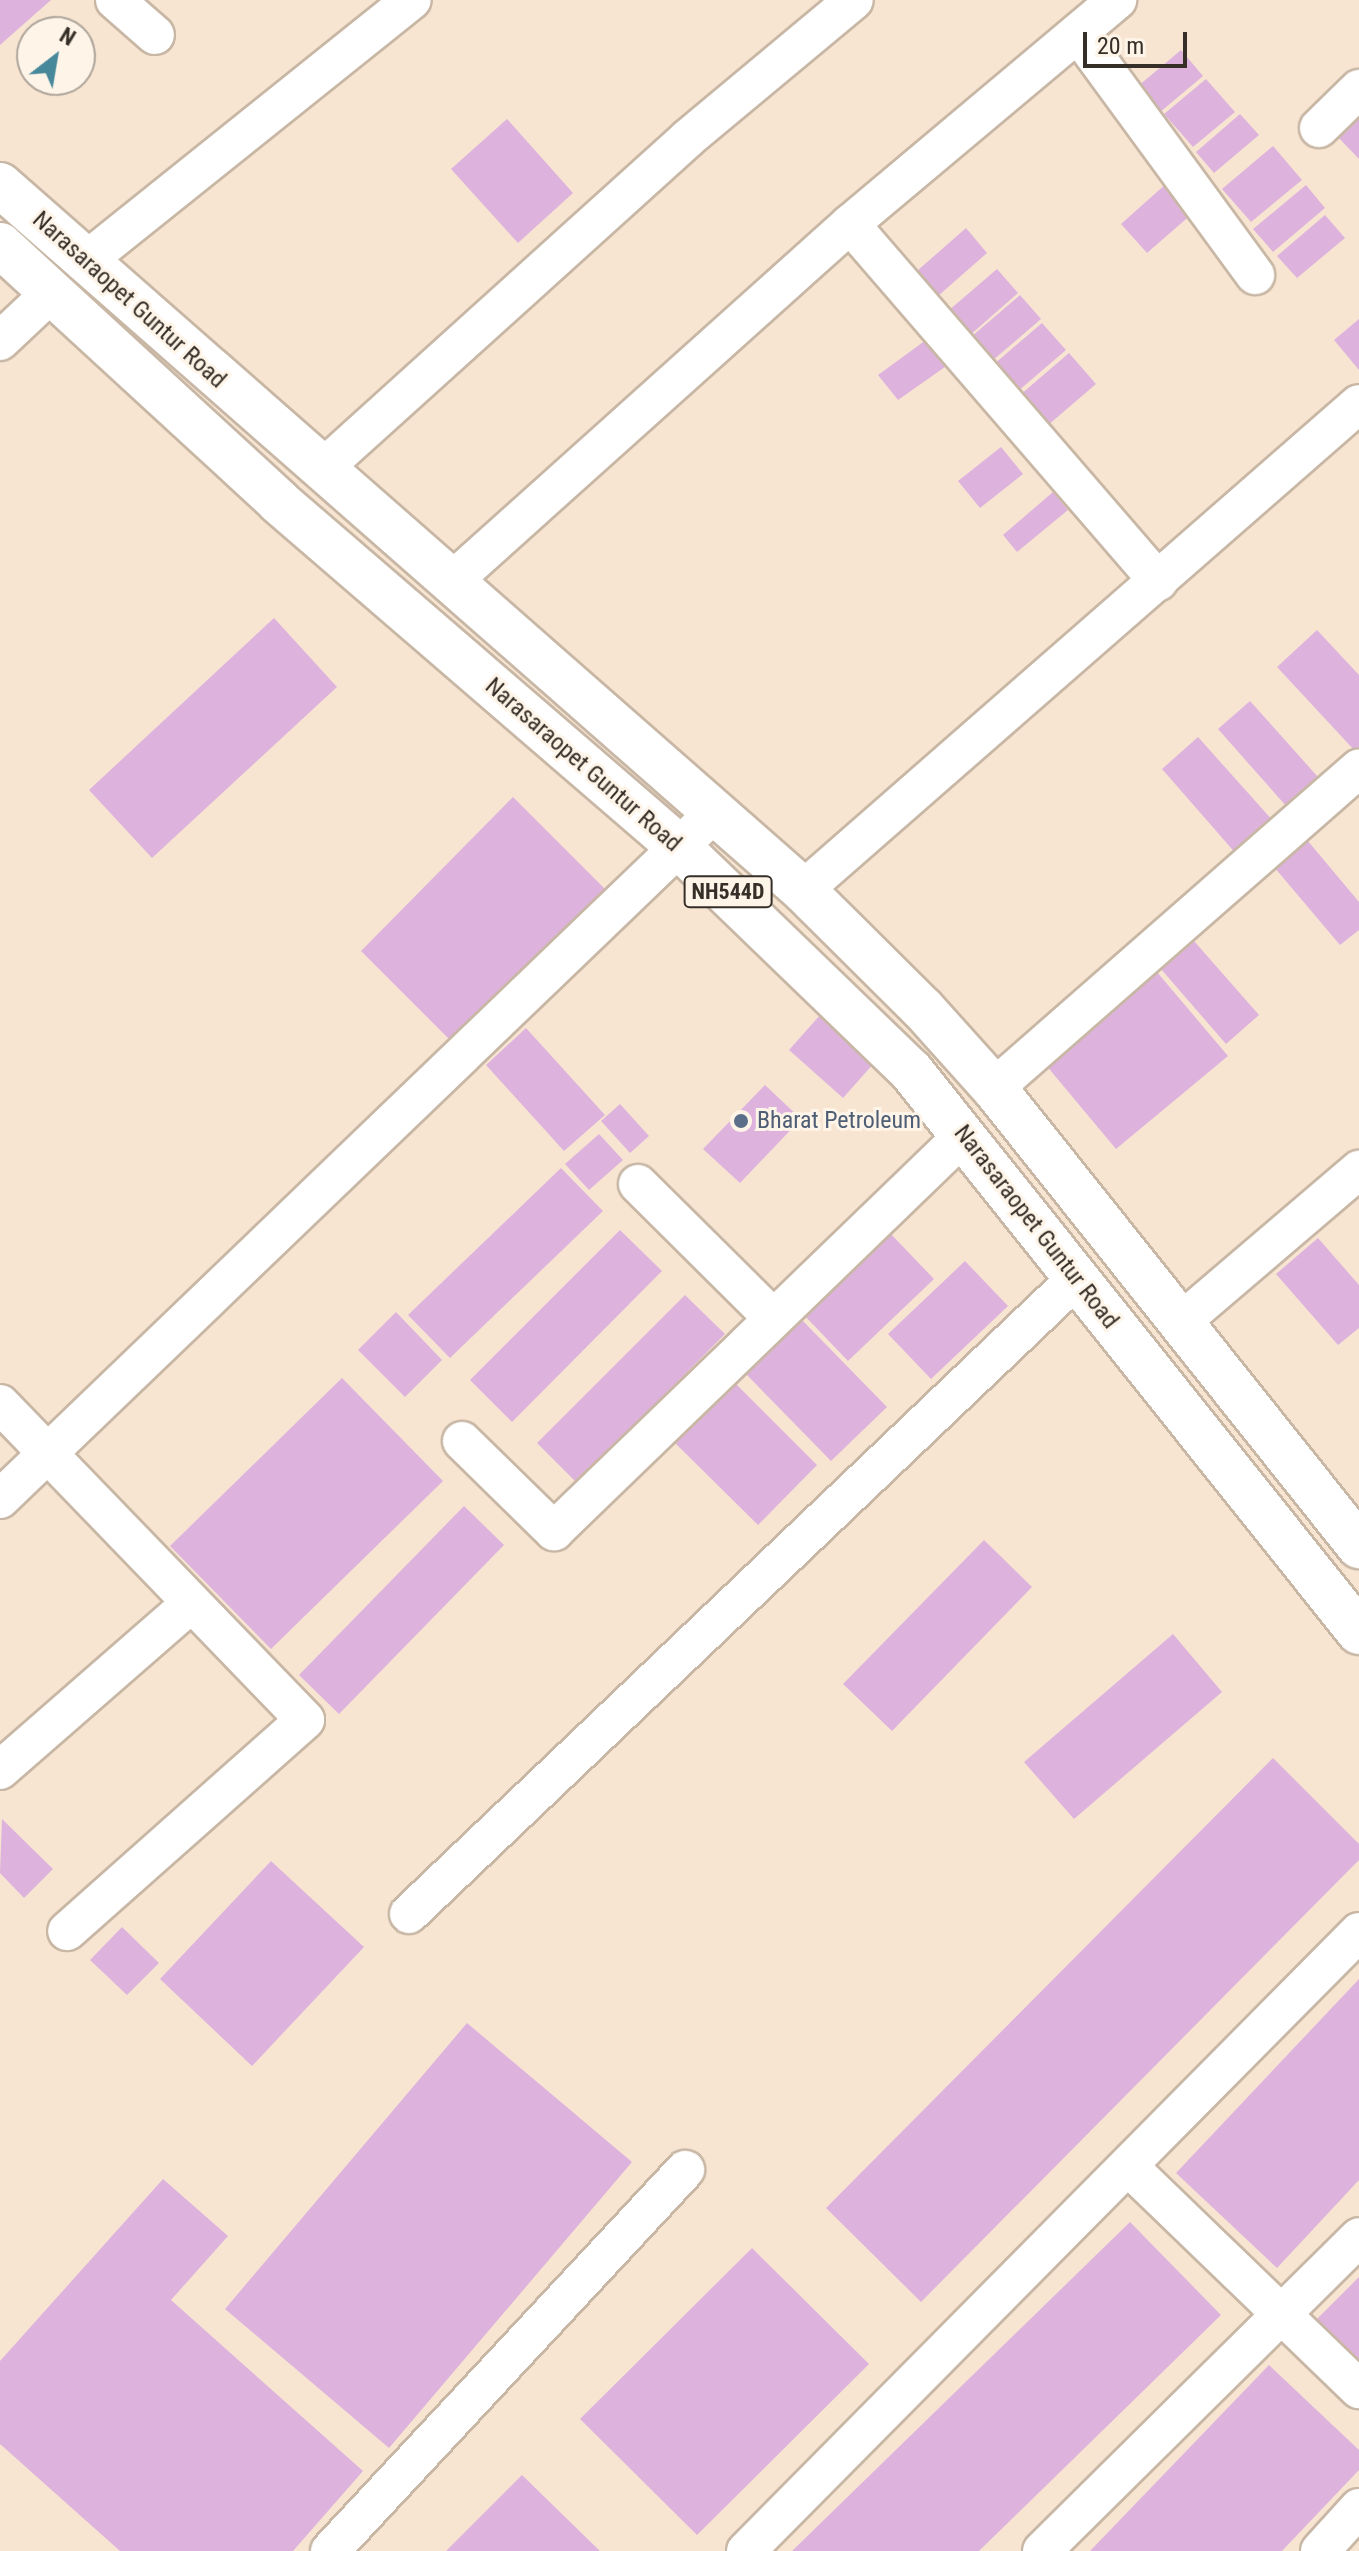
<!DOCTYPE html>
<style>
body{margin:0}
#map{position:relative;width:1359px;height:2551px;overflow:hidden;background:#f7e5d2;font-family:"Roboto Condensed",sans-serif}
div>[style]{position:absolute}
.building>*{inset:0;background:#ddb3de}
.roads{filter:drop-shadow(2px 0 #c8b7a5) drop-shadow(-2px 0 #c8b7a5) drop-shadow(0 2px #c8b7a5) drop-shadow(0 -2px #c8b7a5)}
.minor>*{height:38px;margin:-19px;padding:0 19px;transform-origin:19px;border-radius:19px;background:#fff}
.highway>*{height:44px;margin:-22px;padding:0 22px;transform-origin:22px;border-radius:22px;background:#fff}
.dots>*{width:22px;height:22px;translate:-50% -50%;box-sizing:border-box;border:4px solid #fef4e8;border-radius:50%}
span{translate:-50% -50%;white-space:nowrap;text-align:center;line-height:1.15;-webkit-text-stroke:6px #fef4e8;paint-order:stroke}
.shield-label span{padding:2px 6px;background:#fef4e8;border:2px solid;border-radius:6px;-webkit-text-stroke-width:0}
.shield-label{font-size:22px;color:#362f28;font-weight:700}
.street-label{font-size:24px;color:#362f28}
.service-label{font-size:24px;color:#4e5e75}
.left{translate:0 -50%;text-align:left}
.north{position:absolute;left:16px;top:16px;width:80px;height:80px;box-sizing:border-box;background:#fef4e8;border:2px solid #aea59b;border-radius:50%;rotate:31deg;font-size:22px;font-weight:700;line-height:32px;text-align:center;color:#362f28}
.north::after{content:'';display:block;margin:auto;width:28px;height:36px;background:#47899b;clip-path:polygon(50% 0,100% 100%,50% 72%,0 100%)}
.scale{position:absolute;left:1083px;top:32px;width:104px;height:36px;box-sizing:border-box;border:4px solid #362f28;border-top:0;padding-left:10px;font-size:24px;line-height:28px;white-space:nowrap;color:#362f28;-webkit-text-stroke:6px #fef4e8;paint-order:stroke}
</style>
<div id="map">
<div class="building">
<i style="clip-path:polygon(0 0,51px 0,0 45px)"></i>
<i style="clip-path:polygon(1181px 50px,1203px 76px,1159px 113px,1137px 87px)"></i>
<i style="clip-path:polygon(1206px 79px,1235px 112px,1193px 147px,1164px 114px)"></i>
<i style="clip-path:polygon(1359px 110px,1359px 159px,1334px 133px)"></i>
<i style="clip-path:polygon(1240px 114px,1259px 135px,1214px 173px,1196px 152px)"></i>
<i style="clip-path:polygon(507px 119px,573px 193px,518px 243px,451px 169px)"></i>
<i style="clip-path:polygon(1273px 146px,1302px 180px,1251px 222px,1222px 189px)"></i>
<i style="clip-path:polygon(1167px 183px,1193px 213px,1147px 253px,1121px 224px)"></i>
<i style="clip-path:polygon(1306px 185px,1325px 208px,1273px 252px,1253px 229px)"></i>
<i style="clip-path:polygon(1325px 215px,1345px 238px,1297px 278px,1277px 256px)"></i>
<i style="clip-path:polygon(966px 228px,987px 253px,938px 296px,917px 271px)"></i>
<i style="clip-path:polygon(997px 269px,1018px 293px,969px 336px,948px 311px)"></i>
<i style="clip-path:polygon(1020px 295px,1041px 319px,992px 361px,971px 337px)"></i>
<i style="clip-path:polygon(1359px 319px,1359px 370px,1334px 340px)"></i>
<i style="clip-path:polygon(1042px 323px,1066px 350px,1017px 392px,993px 365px)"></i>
<i style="clip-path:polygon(926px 340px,945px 367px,898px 400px,878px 375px)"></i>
<i style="clip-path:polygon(1069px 353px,1096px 384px,1047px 426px,1020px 395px)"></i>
<i style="clip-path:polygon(1001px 447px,1023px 474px,980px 508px,958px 481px)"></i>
<i style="clip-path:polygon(1053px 492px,1068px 510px,1017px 552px,1003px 535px)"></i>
<i style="clip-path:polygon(274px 618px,337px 687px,152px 858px,89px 790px)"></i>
<i style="clip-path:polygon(1317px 630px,1359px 675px,1359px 747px,1355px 751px,1277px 667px)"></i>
<i style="clip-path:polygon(1250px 701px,1326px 786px,1294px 815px,1218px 729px)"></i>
<i style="clip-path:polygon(1198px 737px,1275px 823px,1238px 856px,1162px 769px)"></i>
<i style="clip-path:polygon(513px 797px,606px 890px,453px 1043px,361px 951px)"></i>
<i style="clip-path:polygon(1302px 834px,1359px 902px,1359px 930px,1340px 945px,1269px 861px)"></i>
<i style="clip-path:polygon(1187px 933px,1259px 1015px,1226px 1044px,1154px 961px)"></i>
<i style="clip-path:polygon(1151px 965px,1228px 1056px,1116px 1149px,1040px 1058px)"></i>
<i style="clip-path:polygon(821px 1014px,875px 1062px,843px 1098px,789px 1050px)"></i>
<i style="clip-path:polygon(526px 1028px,605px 1115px,564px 1151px,486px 1065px)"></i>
<i style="clip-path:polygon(765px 1085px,801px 1119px,740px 1183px,703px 1149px)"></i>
<i style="clip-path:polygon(620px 1104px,649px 1136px,630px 1153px,601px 1121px)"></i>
<i style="clip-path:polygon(599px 1134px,623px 1160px,589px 1190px,565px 1164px)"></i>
<i style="clip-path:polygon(561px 1168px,603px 1211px,450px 1358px,408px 1315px)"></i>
<i style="clip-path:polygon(620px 1230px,662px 1271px,512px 1422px,470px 1380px)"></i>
<i style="clip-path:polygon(888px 1231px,934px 1279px,848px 1361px,802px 1313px)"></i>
<i style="clip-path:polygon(1318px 1238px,1359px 1285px,1359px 1328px,1338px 1345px,1276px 1274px)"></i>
<i style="clip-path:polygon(965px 1261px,1008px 1306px,931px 1379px,888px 1334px)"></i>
<i style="clip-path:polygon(685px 1295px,725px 1334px,577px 1483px,537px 1443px)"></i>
<i style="clip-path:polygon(396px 1312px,442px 1360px,405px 1397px,358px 1350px)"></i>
<i style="clip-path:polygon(802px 1320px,887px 1407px,831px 1461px,746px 1374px)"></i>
<i style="clip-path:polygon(342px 1378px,443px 1481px,271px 1649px,170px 1546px)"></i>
<i style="clip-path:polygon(734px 1382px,817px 1465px,758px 1525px,674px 1442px)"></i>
<i style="clip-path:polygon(464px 1506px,504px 1545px,339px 1714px,299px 1675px)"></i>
<i style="clip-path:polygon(984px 1540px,1032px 1587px,892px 1731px,843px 1684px)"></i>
<i style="clip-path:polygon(1173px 1634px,1222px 1692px,1074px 1819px,1024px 1762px)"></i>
<i style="clip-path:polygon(1273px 1758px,1359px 1844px,1359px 1860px,921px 2302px,826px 2208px)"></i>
<i style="clip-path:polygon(2px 1819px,53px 1869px,24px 1898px,0 1873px)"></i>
<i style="clip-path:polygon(271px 1861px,364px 1947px,252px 2066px,160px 1979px)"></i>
<i style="clip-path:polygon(122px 1927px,159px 1963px,127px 1995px,90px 1960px)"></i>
<i style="clip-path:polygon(1359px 1979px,1359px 2180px,1277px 2268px,1176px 2173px)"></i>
<i style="clip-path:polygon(467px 2023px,632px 2162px,389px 2448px,225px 2309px)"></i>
<i style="clip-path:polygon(163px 2179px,228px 2236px,171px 2300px,363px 2471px,293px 2551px,120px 2551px,0 2444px,0 2361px)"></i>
<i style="clip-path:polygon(1130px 2222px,1221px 2315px,979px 2551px,792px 2551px)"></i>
<i style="clip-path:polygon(752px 2248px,869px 2364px,697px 2535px,580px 2419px)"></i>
<i style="clip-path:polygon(1359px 2277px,1359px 2365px,1314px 2322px)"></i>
<i style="clip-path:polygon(1269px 2365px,1359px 2450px,1359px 2470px,1282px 2551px,1090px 2551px)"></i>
<i style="clip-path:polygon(522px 2475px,600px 2551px,446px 2551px)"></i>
</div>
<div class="roads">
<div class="minor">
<i style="left:115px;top:0;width:53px;rotate:41.2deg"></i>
<i style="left:1078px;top:33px;width:300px;rotate:53.8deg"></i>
<i style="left:1319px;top:128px;width:56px;rotate:-44.3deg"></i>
<i style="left:850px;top:224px;width:472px;rotate:49.2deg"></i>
<i style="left:87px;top:260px;width:416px;rotate:-38.7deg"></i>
<i style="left:0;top:341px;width:70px;rotate:-43.3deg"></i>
<i style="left:321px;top:470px;width:493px;rotate:-42.1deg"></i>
<i style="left:687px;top:139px;width:217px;rotate:-39.8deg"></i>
<i style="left:450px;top:583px;width:537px;rotate:-41.91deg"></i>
<i style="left:850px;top:224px;width:349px;rotate:-40deg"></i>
<i style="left:803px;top:890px;width:738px;rotate:-41.16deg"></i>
<i style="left:994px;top:1088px;width:485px;rotate:-41.2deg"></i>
<i style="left:638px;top:1184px;width:189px;rotate:44.8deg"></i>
<i style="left:1182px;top:1321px;width:233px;rotate:-40.5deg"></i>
<i style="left:0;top:1404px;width:439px;rotate:46deg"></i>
<i style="left:305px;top:1720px;width:318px;rotate:138.4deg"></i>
<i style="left:462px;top:1441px;width:129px;rotate:44.4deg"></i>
<i style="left:554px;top:1531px;width:571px;rotate:-44.01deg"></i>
<i style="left:0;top:1499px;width:990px;rotate:-43.85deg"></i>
<i style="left:0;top:1770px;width:251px;rotate:-41.1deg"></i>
<i style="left:409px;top:1914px;width:921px;rotate:-43.59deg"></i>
<i style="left:1129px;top:2167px;width:320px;rotate:44deg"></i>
<i style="left:330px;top:2551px;width:521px;rotate:-47.02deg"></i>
<i style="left:746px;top:2551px;width:871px;rotate:-45.28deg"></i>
<i style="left:1042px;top:2551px;width:446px;rotate:-44.7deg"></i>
<i style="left:1320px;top:2551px;width:58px;rotate:-47.8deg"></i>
</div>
<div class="highway">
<i style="left:0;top:185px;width:1069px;rotate:41.28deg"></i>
<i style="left:803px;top:890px;width:169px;rotate:44.8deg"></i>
<i style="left:923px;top:1009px;width:106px;rotate:48.1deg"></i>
<i style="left:994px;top:1088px;width:586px;rotate:51.45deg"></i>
<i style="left:0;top:245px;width:379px;rotate:42.6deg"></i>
<i style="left:279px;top:502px;width:528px;rotate:40.78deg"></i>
<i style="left:679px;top:847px;width:322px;rotate:44deg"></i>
<i style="left:911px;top:1071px;width:718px;rotate:51.39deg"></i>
</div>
</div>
<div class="dots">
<i style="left:741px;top:1121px;background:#5c6f8a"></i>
</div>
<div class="shield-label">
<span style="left:728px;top:892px">NH544D</span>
</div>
<div class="street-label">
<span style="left:129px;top:300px;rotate:42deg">Narasaraopet Guntur Road</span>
<span style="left:583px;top:765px;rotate:41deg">Narasaraopet Guntur Road</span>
<span style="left:1036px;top:1227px;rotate:52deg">Narasaraopet Guntur Road</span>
</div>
<div class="service-label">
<span class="left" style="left:757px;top:1121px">Bharat Petroleum</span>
</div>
<div class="north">N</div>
<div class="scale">20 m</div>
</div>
